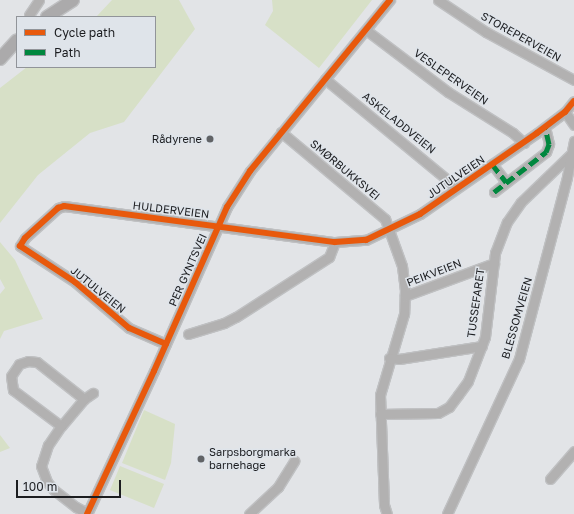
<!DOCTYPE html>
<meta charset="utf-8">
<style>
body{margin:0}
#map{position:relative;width:574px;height:514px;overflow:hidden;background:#e2e4e7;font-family:"Golos Text",sans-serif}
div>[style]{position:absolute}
.green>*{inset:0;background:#d7e0c7}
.roads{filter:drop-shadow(1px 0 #bfc0c2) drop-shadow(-1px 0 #bfc0c2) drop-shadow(0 1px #bfc0c2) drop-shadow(0 -1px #bfc0c2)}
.minor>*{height:9px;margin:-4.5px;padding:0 4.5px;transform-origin:4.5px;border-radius:4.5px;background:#b2b1b1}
.major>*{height:12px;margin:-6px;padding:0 6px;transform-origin:6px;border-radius:6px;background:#abaaab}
.quiet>*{height:5px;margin-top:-2.5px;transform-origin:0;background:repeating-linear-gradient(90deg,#00873e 0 10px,transparent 0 15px)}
.cycleway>*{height:6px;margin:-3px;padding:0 3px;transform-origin:3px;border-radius:3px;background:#e8590c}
.dots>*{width:11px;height:11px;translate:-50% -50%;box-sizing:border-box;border:2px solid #dfe4ea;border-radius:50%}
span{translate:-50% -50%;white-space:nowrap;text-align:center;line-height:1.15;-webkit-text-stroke:3px #dfe4ea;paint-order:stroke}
.street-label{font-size:11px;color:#1c1d20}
.poi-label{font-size:11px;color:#1c1d20}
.right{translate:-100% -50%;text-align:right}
.left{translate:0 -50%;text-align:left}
.legend{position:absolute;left:16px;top:16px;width:140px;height:52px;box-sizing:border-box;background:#dfe4ea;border:1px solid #919499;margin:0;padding:5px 7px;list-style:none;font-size:12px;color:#1c1d20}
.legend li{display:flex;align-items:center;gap:8px;height:20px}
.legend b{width:20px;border:1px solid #919499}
.scale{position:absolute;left:16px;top:480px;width:105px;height:18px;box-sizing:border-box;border:2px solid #1c1d20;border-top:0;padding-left:5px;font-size:12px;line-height:14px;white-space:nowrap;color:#1c1d20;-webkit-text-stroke:3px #dfe4ea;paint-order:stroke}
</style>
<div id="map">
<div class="green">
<i style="clip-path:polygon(112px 0,179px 0,195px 29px,124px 122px,90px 133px,38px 175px,0 223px,0 88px,27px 67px,155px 67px,155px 17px,96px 17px)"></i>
<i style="clip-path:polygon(272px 0,372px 0,319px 68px,265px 25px,273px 11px)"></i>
<i style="clip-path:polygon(0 242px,15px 260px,43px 319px,4px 331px,0 339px,0 294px,5px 288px,0 279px)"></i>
<i style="clip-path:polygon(144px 410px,175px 424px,171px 463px,165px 480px,122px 463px)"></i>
<i style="clip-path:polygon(0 435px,10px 448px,0 452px)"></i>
<i style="clip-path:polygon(120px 466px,164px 484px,154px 508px,110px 490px)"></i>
</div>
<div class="roads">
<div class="minor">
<i style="left:438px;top:0;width:58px;rotate:33.7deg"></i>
<i style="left:486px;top:32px;width:100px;rotate:28.6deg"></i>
<i style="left:29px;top:15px;width:18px;rotate:-56deg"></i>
<i style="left:366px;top:30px;width:103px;rotate:37.1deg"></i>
<i style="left:448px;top:92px;width:77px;rotate:32.2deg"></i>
<i style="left:513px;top:133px;width:15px;rotate:42deg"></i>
<i style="left:325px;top:79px;width:171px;rotate:39.5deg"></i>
<i style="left:565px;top:112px;width:16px;rotate:55deg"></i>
<i style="left:281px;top:132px;width:136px;rotate:39.9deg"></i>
<i style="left:385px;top:219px;width:50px;rotate:70.1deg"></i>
<i style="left:402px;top:266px;width:23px;rotate:83deg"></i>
<i style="left:405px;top:289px;width:25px;rotate:92deg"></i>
<i style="left:404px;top:314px;width:84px;rotate:106.5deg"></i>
<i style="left:380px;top:395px;width:110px;rotate:87.9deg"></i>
<i style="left:384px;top:505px;width:9px;rotate:72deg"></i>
<i style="left:492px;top:164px;width:23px;rotate:52deg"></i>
<i style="left:494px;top:192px;width:66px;rotate:-37.6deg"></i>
<i style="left:546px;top:152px;width:9px;rotate:-69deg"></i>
<i style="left:549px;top:144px;width:17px;rotate:-103deg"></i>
<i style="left:405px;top:296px;width:95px;rotate:-20.3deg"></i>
<i style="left:188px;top:334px;width:38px;rotate:-17deg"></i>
<i style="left:224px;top:323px;width:13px;rotate:-27deg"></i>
<i style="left:236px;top:317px;width:111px;rotate:-32.8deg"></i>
<i style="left:329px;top:257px;width:16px;rotate:-68deg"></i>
<i style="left:166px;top:344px;width:40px;rotate:-156.6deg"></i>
<i style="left:129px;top:328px;width:71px;rotate:-139.6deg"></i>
<i style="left:75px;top:282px;width:66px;rotate:-146.8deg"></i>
<i style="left:20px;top:246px;width:9px;rotate:-58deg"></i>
<i style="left:25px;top:238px;width:45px;rotate:-42.3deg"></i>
<i style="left:58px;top:208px;width:6px;rotate:-18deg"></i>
<i style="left:64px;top:206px;width:273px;rotate:7.6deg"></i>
<i style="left:335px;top:242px;width:31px;rotate:-4deg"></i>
<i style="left:366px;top:240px;width:60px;rotate:-25.7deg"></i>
<i style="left:420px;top:214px;width:142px;rotate:-34.7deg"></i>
<i style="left:537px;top:133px;width:35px;rotate:-37deg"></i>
<i style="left:565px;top:112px;width:14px;rotate:-51deg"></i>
<i style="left:389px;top:358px;width:10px;rotate:6deg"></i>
<i style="left:399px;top:359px;width:84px;rotate:-8.9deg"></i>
<i style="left:84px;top:399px;width:11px;rotate:-34deg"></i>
<i style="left:380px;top:414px;width:58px;rotate:-1deg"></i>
<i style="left:438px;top:413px;width:13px;rotate:-29deg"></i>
<i style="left:449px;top:407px;width:15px;rotate:-53deg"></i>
<i style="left:458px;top:395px;width:17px;rotate:-54deg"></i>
<i style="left:468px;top:381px;width:47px;rotate:-68.9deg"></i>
<i style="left:485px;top:337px;width:85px;rotate:-83.2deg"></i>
<i style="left:495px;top:253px;width:33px;rotate:-69deg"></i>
<i style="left:507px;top:222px;width:24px;rotate:-55deg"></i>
<i style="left:521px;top:202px;width:72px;rotate:-43.9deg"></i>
<i style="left:61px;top:426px;width:60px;rotate:-143.1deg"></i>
<i style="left:13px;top:390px;width:14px;rotate:-98deg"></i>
<i style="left:11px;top:376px;width:14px;rotate:-56deg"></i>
<i style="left:19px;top:364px;width:9px;rotate:-18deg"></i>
<i style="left:28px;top:361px;width:9px;rotate:6deg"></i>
<i style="left:37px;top:362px;width:60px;rotate:38.2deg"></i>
<i style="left:84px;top:399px;width:35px;rotate:130deg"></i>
<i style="left:61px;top:426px;width:23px;rotate:124deg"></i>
<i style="left:48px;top:445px;width:22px;rotate:108deg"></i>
<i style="left:41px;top:466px;width:17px;rotate:69deg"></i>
<i style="left:47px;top:482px;width:11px;rotate:49deg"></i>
<i style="left:54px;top:490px;width:28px;rotate:38deg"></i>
<i style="left:76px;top:507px;width:13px;rotate:29deg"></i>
<i style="left:550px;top:479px;width:37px;rotate:-49deg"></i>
<i style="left:87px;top:514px;width:158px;rotate:-64.9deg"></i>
<i style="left:154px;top:371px;width:180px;rotate:-66deg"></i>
<i style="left:227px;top:207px;width:43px;rotate:-57.4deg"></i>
<i style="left:250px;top:171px;width:221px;rotate:-50.7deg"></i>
<i style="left:249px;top:514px;width:40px;rotate:-43deg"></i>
<i style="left:278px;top:487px;width:31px;rotate:-58deg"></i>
<i style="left:447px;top:514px;width:171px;rotate:-65.1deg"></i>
<i style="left:519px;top:359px;width:188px;rotate:-75.2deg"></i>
<i style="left:567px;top:177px;width:37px;rotate:-79deg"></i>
</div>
<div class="major">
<i style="left:47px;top:17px;width:31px;rotate:-33deg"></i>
<i style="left:0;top:59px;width:25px;rotate:-48deg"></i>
</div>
</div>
<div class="quiet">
<i style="left:492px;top:164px;width:23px;rotate:52deg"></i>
<i style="left:494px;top:192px;width:66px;rotate:-37.6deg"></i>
<i style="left:546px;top:152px;width:9px;rotate:-69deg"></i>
<i style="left:549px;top:144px;width:17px;rotate:-103deg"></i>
</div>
<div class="cycleway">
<i style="left:166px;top:344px;width:40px;rotate:-156.6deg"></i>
<i style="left:129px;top:328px;width:71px;rotate:-139.6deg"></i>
<i style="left:75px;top:282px;width:66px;rotate:-146.8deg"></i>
<i style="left:20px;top:246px;width:9px;rotate:-58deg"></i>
<i style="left:25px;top:238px;width:45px;rotate:-42.3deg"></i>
<i style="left:58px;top:208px;width:6px;rotate:-18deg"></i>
<i style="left:64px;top:206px;width:273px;rotate:7.6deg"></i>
<i style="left:335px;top:242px;width:31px;rotate:-4deg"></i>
<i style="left:366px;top:240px;width:60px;rotate:-25.7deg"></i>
<i style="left:420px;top:214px;width:142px;rotate:-34.7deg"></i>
<i style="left:537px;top:133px;width:35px;rotate:-37deg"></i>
<i style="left:565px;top:112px;width:14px;rotate:-51deg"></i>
<i style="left:87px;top:514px;width:158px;rotate:-64.9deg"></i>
<i style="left:154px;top:371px;width:180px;rotate:-66deg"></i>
<i style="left:227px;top:207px;width:43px;rotate:-57.4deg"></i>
<i style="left:250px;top:171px;width:221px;rotate:-50.7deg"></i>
</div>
<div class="dots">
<i style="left:210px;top:139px;background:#616366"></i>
<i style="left:201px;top:459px;background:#616366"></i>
</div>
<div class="street-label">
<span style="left:521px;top:37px;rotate:29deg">STOREPERVEIEN</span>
<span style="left:451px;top:77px;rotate:35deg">VESLEPERVEIEN</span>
<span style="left:399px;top:123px;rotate:39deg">ASKELADDVEIEN</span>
<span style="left:345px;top:170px;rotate:40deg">SMØRBUKKSVEI</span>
<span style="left:456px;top:177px;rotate:-34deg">JUTULVEIEN</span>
<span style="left:171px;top:210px;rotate:7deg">HULDERVEIEN</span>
<span style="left:188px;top:270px;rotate:-66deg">PER GYNTSVEI</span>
<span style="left:434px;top:273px;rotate:-21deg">PEIKVEIEN</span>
<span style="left:98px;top:290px;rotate:39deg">JUTULVEIEN</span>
<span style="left:476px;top:303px;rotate:-82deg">TUSSEFARET</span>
<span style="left:517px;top:318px;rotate:-74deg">BLESSOMVEIEN</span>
</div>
<div class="poi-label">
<span class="right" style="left:202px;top:139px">Rådyrene</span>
<span class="left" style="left:209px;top:459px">Sarpsborgmarka<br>barnehage</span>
</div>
<ul class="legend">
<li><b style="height:5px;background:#e8590c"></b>Cycle path</li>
<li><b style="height:5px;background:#00873e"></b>Path</li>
</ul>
<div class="scale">100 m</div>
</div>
